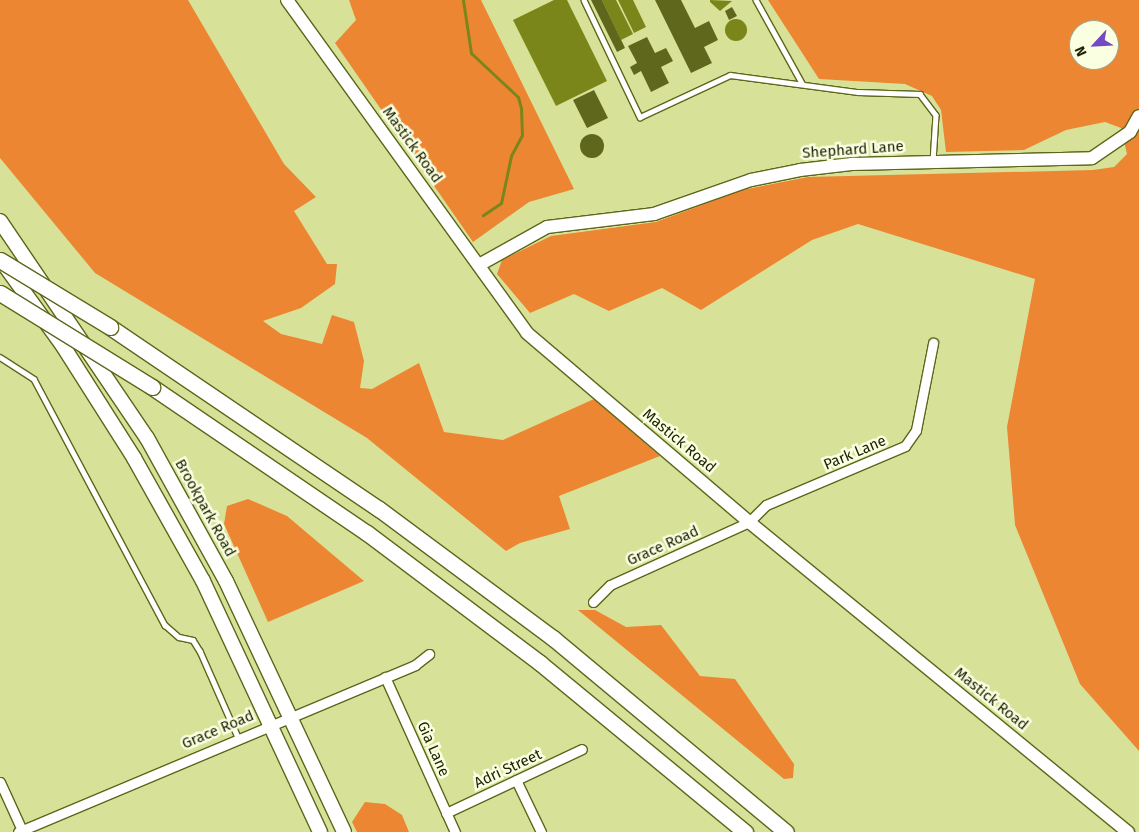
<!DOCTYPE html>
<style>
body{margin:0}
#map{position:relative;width:1139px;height:832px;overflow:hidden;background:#d7e298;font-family:"Fira Sans",sans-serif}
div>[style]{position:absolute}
.forest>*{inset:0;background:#ed8632}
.water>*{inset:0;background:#7b861a}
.round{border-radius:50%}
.stream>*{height:3px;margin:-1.5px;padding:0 1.5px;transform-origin:1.5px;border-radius:1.5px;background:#7b861a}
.building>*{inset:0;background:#5f671d}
.roads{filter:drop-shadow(1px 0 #5e661b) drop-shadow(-1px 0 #5e661b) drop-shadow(0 1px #5e661b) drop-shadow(0 -1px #5e661b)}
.lane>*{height:4.5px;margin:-2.25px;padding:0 2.25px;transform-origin:2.25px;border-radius:2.25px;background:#fff}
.street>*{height:9px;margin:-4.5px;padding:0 4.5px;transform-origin:4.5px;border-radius:4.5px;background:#fff}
.secondary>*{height:12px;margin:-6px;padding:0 6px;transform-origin:6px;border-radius:6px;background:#fff}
.primary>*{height:14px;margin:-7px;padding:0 7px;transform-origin:7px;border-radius:7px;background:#fff}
.highway>*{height:15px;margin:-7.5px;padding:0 7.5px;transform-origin:7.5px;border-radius:7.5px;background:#fff}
.bridges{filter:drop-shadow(1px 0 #5e661b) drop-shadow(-1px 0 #5e661b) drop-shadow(0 1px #5e661b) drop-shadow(0 -1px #5e661b)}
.highway-bridge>*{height:15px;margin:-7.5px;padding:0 7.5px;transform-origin:7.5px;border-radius:7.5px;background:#fff}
span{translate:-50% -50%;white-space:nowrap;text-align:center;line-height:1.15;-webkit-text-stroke:5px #faffe2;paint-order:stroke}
.street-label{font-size:15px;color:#1d2103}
.north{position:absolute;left:1069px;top:20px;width:50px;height:50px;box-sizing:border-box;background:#faffe2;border:1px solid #a2a689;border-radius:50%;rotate:245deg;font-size:14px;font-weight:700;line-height:20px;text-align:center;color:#1d2103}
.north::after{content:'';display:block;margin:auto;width:18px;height:22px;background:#734ac2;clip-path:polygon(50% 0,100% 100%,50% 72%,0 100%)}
</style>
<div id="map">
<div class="forest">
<i style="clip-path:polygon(0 0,188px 0,284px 164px,316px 197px,294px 211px,327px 264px,337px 264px,335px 284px,301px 308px,263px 321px,281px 334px,322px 344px,332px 315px,354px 322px,364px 361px,360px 388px,372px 389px,419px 363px,444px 432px,503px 440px,594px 399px,660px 456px,559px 496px,570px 529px,520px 543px,506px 551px,367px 438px,95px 273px,0 158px)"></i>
<i style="clip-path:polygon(349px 0,481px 0,574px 189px,529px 202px,473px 242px,335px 43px,356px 20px)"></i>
<i style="clip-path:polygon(evenodd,768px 0,1139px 0,1139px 751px,1080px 684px,1015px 525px,1007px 427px,1035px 279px,858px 224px,812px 240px,701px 310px,662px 288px,609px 311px,574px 294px,530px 313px,497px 274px,502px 260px,551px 236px,656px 222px,742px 190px,808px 177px,1093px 170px,1114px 167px,1127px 154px,1121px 128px,1105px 122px,1066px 130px,1024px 150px,946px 152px,941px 110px,932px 96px,905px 84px,819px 79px,768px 0,1079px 30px,1109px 30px,1109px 60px,1079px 60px,1079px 30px)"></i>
<i style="clip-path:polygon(248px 499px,287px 516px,364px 581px,268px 622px,224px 524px,227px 506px)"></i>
<i style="clip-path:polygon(578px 610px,595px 610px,626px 627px,661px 625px,700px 676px,735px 679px,794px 764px,793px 778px,784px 779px)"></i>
<i style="clip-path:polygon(365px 802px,385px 804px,402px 815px,409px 832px,357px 832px,352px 822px)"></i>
</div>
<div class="water">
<i style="clip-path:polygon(554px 0,567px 0,607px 81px,556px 106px,513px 20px)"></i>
<i style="clip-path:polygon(602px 0,616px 0,633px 34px,621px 40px)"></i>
<i style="clip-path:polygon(618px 0,633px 0,646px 27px,634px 33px)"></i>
<i style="clip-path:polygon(732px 1px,720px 11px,710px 2px,710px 0)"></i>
<i class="round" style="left:725px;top:19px;width:22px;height:22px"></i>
</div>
<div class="stream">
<i style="left:463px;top:0;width:54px;rotate:81.4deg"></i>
<i style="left:471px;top:53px;width:64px;rotate:43.1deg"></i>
<i style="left:518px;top:97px;width:11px;rotate:75deg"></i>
<i style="left:521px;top:108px;width:27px;rotate:88deg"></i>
<i style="left:522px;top:135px;width:24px;rotate:118deg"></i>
<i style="left:511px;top:156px;width:48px;rotate:102deg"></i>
<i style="left:501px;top:203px;width:22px;rotate:146deg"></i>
</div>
<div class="building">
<i style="clip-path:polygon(591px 0,602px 0,625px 48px,617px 52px)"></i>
<i style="clip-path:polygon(655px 0,681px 0,695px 28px,709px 21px,718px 40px,704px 47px,712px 63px,691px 73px)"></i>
<i style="clip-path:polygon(732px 7px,737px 16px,729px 20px,725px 11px)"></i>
<i style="clip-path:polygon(647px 37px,655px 53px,666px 48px,673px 61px,661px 67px,669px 83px,651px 92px,641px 71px,634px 75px,630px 67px,637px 63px,628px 46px)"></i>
<i style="clip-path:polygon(594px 90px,608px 118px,587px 128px,573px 100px)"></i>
<i class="round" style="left:580px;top:134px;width:24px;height:24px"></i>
</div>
<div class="roads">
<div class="lane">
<i style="left:584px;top:0;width:130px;rotate:64.4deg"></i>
<i style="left:640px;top:117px;width:99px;rotate:-25deg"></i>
<i style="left:730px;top:75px;width:129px;rotate:7.6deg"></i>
<i style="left:858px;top:92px;width:62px;rotate:1.8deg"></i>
<i style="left:920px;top:94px;width:26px;rotate:53deg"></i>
<i style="left:936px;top:115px;width:46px;rotate:93.7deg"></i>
<i style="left:756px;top:0;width:95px;rotate:61deg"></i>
<i style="left:0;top:357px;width:40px;rotate:32.9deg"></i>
<i style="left:34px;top:379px;width:279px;rotate:62deg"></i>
<i style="left:165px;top:625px;width:18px;rotate:41deg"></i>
<i style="left:179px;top:637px;width:14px;rotate:12deg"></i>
<i style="left:193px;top:640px;width:13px;rotate:58deg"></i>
<i style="left:200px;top:651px;width:94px;rotate:66.2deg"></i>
</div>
<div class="street">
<i style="left:593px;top:602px;width:24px;rotate:-45deg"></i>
<i style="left:610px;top:585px;width:153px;rotate:-24.4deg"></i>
<i style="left:749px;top:522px;width:24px;rotate:-45deg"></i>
<i style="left:766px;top:505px;width:151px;rotate:-23deg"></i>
<i style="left:905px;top:446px;width:19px;rotate:-55deg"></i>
<i style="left:916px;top:430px;width:89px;rotate:-78.9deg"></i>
<i style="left:385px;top:677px;width:170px;rotate:65.7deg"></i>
<i style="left:516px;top:780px;width:58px;rotate:64.3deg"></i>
<i style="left:0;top:782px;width:51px;rotate:65.5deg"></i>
<i style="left:446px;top:813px;width:150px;rotate:-25.2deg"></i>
<i style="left:18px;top:832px;width:431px;rotate:-22.8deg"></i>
<i style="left:415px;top:665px;width:18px;rotate:-38deg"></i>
</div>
<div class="secondary">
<i style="left:287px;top:0;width:410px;rotate:54.2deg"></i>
<i style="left:527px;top:333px;width:292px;rotate:40.4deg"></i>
<i style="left:749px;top:522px;width:490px;rotate:39.3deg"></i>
<i style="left:479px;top:265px;width:78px;rotate:-29.2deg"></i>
<i style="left:547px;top:227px;width:108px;rotate:-6.9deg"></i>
<i style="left:654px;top:214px;width:103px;rotate:-19.3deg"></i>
<i style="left:751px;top:180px;width:50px;rotate:-11.5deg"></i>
<i style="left:800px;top:170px;width:52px;rotate:-6.6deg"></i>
<i style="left:852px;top:164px;width:240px;rotate:-1.4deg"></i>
<i style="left:1092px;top:158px;width:46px;rotate:-34.4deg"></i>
<i style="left:1130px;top:132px;width:18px;rotate:-61deg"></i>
</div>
<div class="primary">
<i style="left:0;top:221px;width:262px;rotate:55.9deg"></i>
<i style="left:147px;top:438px;width:163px;rotate:61.1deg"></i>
<i style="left:226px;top:581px;width:277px;rotate:64.8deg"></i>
<i style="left:3px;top:263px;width:102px;rotate:54.1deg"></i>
<i style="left:63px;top:346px;width:133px;rotate:57.6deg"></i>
<i style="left:134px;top:458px;width:141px;rotate:60.7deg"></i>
<i style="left:203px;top:581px;width:277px;rotate:65deg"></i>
</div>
<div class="highway">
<i style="left:110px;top:327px;width:325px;rotate:34.1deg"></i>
<i style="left:379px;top:509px;width:217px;rotate:36.6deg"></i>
<i style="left:553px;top:638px;width:303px;rotate:39.8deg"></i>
<i style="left:152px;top:387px;width:260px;rotate:34.2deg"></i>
<i style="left:367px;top:533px;width:216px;rotate:36.9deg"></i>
<i style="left:540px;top:663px;width:266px;rotate:39.5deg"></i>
</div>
</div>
<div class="bridges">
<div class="highway-bridge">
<i style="left:0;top:260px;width:129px;rotate:31.3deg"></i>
<i style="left:0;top:293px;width:179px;rotate:31.7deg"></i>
</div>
</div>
<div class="street-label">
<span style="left:412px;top:145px;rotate:54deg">Mastick Road</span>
<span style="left:853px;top:150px;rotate:-4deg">Shephard Lane</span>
<span style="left:679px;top:441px;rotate:40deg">Mastick Road</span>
<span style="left:855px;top:453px;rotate:-23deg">Park Lane</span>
<span style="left:205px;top:508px;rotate:61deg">Brookpark Road</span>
<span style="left:663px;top:546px;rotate:-24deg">Grace Road</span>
<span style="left:991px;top:699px;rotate:39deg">Mastick Road</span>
<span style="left:218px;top:730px;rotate:-23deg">Grace Road</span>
<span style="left:433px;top:749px;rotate:66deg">Gia Lane</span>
<span style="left:508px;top:769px;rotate:-25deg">Adri Street</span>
</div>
<div class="north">N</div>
</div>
